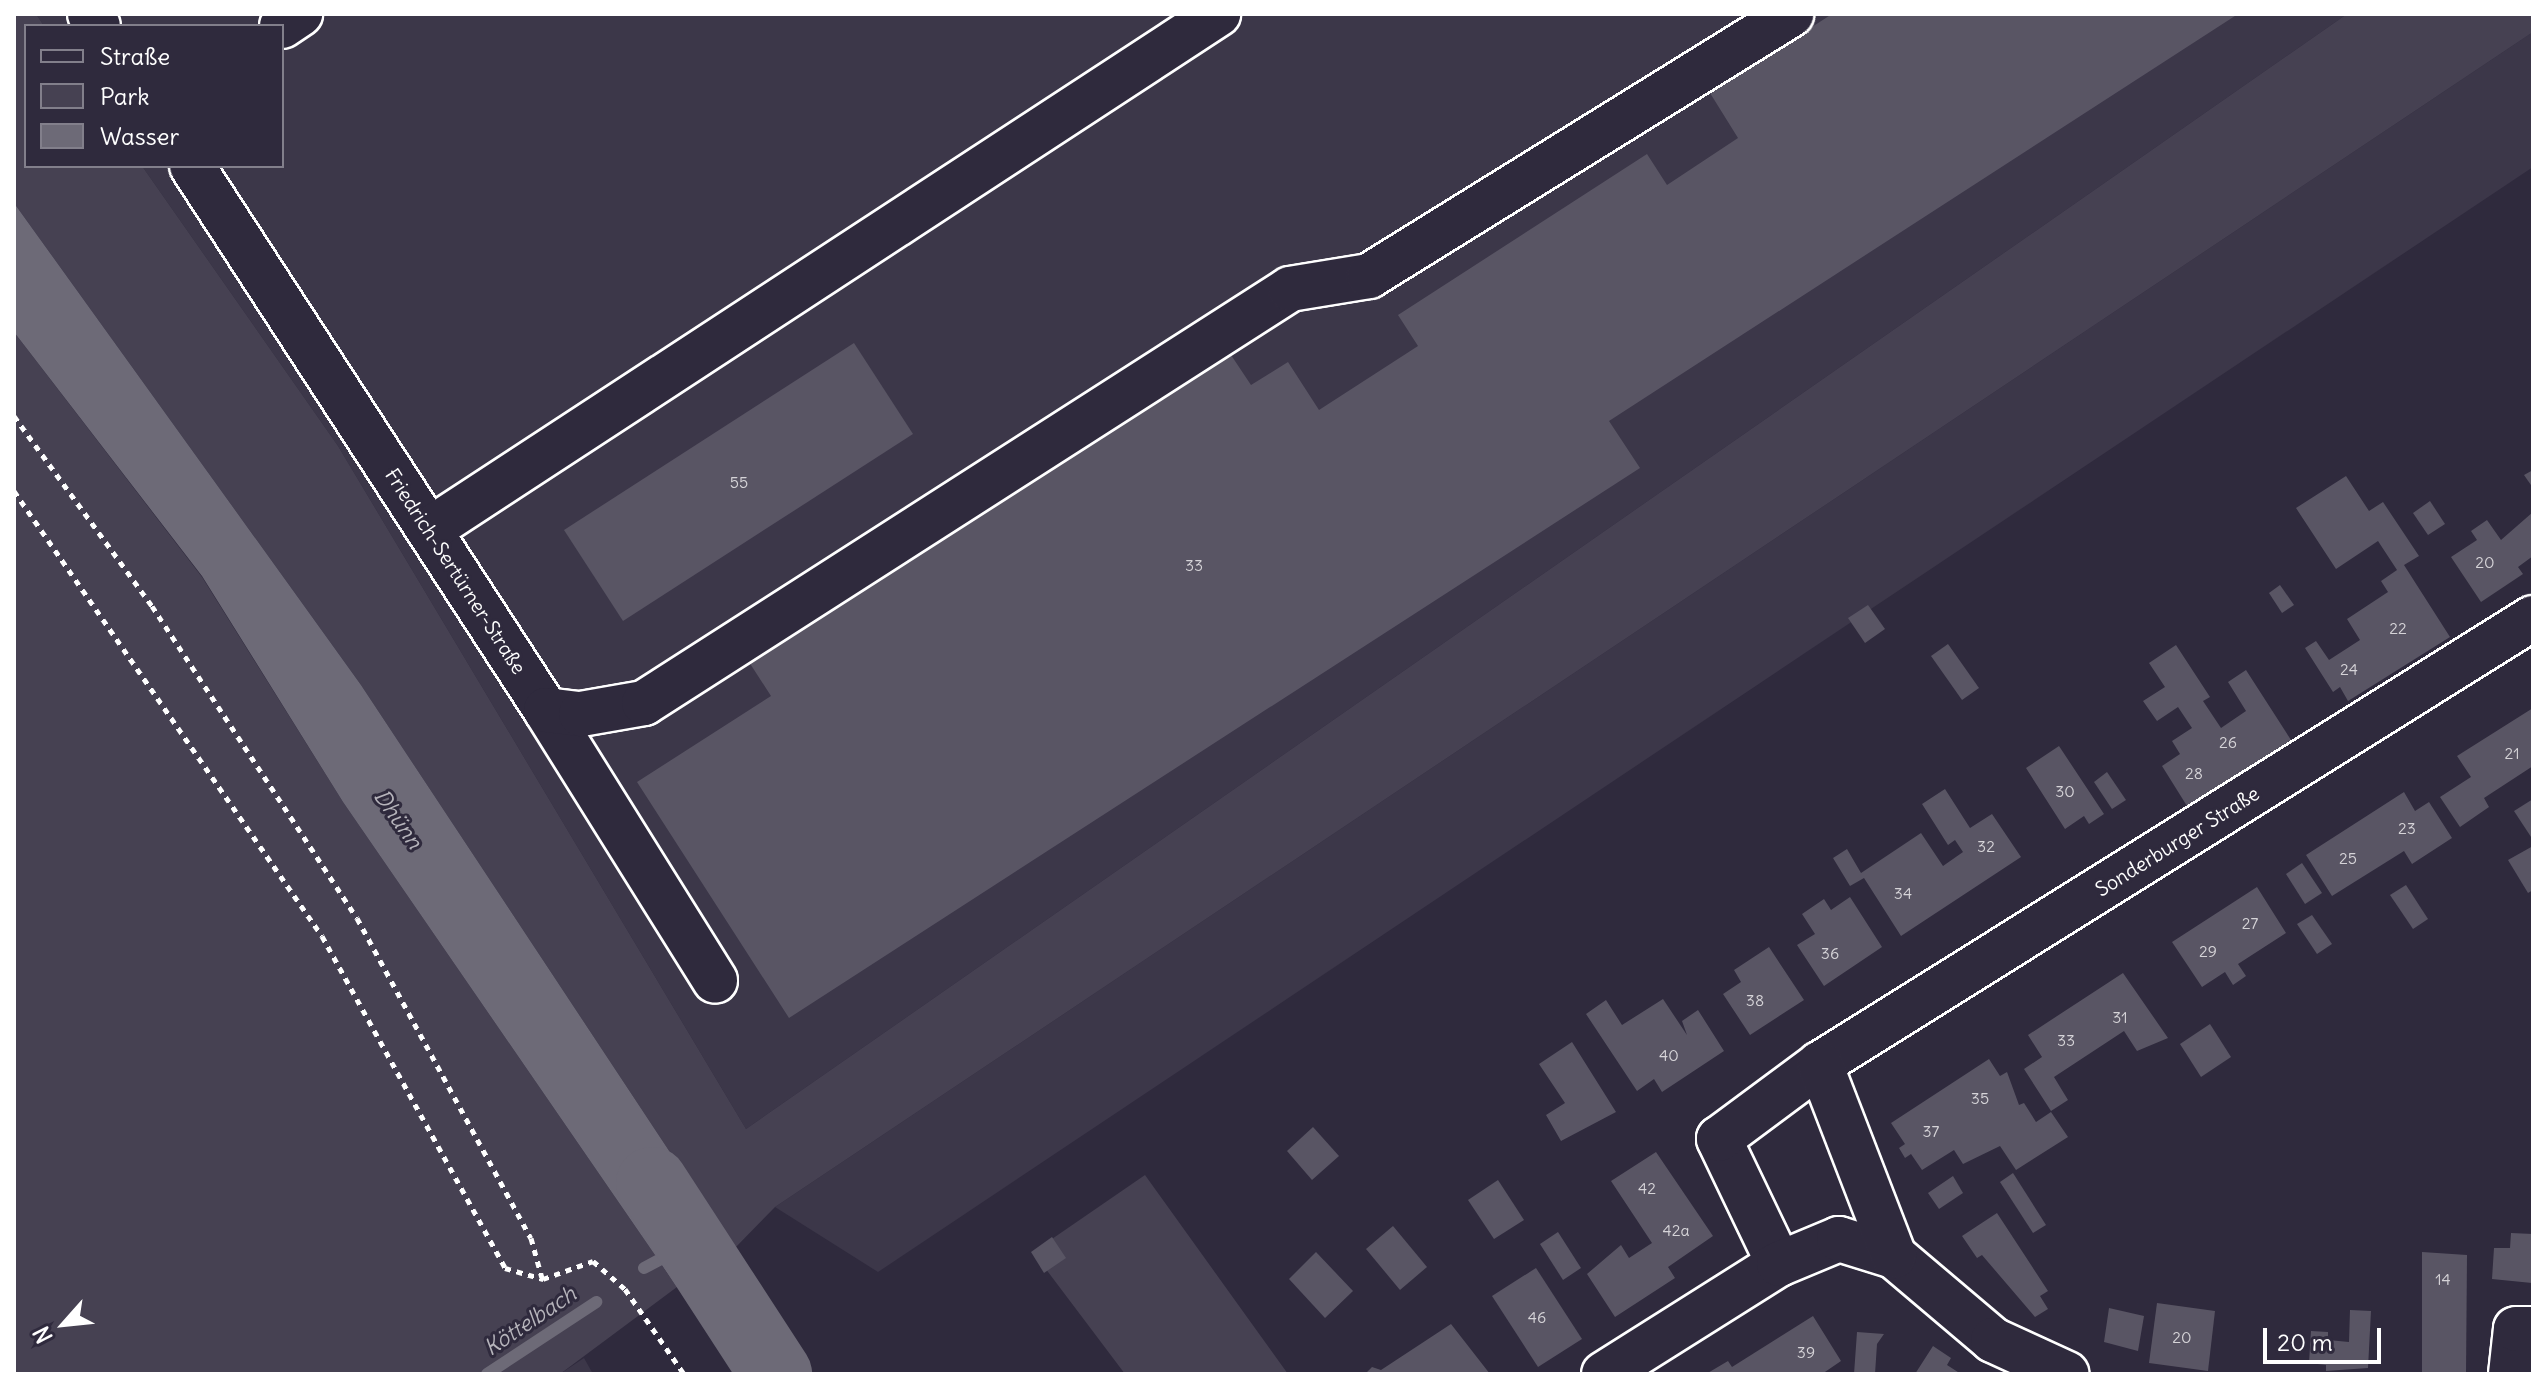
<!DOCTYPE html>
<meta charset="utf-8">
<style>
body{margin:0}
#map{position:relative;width:2547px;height:1388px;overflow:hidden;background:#2f2a3d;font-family:Delius,sans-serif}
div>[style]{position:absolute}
.built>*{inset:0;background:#3c3749}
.green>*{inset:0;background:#464152}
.water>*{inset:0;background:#6d6a77}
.stream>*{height:12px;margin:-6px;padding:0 6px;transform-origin:6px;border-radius:6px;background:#6d6a77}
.river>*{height:72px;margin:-36px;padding:0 36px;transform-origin:36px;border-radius:36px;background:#6d6a77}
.building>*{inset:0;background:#595564}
.path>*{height:5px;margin-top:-2.5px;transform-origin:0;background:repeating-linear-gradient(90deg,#fff 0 6px,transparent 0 12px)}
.roads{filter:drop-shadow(2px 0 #fff) drop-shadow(-2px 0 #fff) drop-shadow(0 2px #fff) drop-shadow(0 -2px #fff)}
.minor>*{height:44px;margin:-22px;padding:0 22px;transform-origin:22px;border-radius:22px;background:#2f2a3d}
span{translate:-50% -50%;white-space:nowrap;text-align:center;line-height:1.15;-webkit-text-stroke:6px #2f2a3d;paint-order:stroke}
.number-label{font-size:16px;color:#d6d4d8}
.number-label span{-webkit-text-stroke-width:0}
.street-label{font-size:20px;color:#fff}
.water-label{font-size:22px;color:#b6b4bb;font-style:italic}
.frame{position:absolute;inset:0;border:16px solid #fff;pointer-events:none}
.legend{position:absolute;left:24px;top:24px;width:260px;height:144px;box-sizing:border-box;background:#2f2a3d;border:2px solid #827f8b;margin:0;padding:10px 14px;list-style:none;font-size:24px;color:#fff}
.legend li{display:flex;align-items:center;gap:16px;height:40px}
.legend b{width:40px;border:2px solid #827f8b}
.north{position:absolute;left:24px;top:1284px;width:80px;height:80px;-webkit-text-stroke:6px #2f2a3d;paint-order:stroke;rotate:243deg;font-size:22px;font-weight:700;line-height:32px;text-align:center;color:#fff}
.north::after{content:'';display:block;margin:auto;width:28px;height:36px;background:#fff;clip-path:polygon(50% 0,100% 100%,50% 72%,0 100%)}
.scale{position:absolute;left:2263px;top:1328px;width:118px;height:36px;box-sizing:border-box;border:4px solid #fff;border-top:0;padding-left:10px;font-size:24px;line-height:28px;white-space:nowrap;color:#fff;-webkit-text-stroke:6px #2f2a3d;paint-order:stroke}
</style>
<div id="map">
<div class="built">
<i style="clip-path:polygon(36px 14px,2347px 14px,746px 1129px,338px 446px,142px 166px,282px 166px,282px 26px,44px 26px)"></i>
<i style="clip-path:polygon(2533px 32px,2533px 167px,878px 1272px,775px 1207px)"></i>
<i style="clip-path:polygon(584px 1358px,593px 1374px,560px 1374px)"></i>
</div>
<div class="green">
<i style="clip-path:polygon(14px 14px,36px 14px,44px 26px,26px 26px,26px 166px,142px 166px,338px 446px,746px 1129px,2347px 14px,2533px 14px,2533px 32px,775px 1207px,734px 1249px,361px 685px,14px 203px)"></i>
<i style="clip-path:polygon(14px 332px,202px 577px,343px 802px,677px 1287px,560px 1374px,14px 1374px)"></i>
<i style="clip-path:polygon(1145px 1175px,1252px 1324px,1288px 1374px,1125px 1374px,1033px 1252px)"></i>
</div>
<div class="water">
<i style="clip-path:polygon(14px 203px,361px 685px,734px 1249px,677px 1287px,343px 802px,202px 576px,14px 332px)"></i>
</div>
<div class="stream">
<i style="left:644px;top:1268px;width:30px;rotate:-28deg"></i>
<i style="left:487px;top:1374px;width:131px;rotate:-33.4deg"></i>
</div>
<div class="river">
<i style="left:652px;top:1183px;width:228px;rotate:57deg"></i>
</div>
<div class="building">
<i style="clip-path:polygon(1832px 14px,2238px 14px,1609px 421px,1640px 468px,789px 1018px,637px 782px,771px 696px,749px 662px,1229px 352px,1251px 385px,1288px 362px,1319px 410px,1418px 346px,1398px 315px,1647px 154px,1667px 185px,1738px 138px,1710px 93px)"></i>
<i style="clip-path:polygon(854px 343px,913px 434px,623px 621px,564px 530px)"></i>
<i style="clip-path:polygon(2533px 470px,2533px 488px,2524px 475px)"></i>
<i style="clip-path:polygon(2346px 476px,2369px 511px,2383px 502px,2419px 556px,2404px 565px,2450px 637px,2348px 701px,2340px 687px,2333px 692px,2305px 648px,2316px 641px,2329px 660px,2360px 640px,2347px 619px,2388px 592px,2381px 581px,2397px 570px,2378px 541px,2336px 569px,2296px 508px)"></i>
<i style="clip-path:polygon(2430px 501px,2445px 524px,2428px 535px,2413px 513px)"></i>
<i style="clip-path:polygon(2533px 512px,2533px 556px,2518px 567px,2523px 574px,2481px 602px,2451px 557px,2477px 540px,2471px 531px,2487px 520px,2501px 540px)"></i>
<i style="clip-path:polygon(2280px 585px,2294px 605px,2282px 613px,2269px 593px)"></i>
<i style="clip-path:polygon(1868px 605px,1885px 629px,1865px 643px,1848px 618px)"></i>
<i style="clip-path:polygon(1948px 644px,1979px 688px,1962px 700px,1931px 656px)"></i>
<i style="clip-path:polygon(2176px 645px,2210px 697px,2203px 701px,2221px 728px,2246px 711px,2228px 682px,2246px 670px,2291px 740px,2187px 806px,2162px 766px,2180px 754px,2172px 741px,2192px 728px,2178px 707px,2157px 721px,2143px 701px,2165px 687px,2149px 663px)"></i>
<i style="clip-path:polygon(2533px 708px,2533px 766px,2484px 798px,2489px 807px,2460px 827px,2440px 797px,2471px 777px,2457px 756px)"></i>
<i style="clip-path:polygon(2059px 746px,2104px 814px,2089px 824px,2084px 816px,2065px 829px,2026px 768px)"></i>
<i style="clip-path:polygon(2107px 772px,2126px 800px,2112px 809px,2094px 782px)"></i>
<i style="clip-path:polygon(1945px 789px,1970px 828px,1992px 814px,2021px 857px,1901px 936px,1864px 878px,1850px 886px,1833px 858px,1847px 849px,1861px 873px,1921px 833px,1943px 866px,1963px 852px,1955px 840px,1948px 845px,1922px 804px)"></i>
<i style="clip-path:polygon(2404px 792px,2415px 811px,2429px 802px,2452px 838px,2412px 864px,2404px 851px,2332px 896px,2306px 855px)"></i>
<i style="clip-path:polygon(2533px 799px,2533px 840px,2514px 811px)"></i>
<i style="clip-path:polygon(2533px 846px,2533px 890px,2528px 893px,2508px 860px)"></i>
<i style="clip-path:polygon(2302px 863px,2322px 893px,2305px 904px,2286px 874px)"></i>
<i style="clip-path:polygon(2406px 885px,2428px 919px,2413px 929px,2390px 895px)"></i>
<i style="clip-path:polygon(2257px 887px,2286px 933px,2238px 964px,2246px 976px,2233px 985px,2225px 972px,2202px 987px,2172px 942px)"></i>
<i style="clip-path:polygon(1850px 897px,1882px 947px,1824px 986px,1797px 945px,1815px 934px,1802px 914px,1824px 899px,1831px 910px)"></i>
<i style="clip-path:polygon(2312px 915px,2332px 944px,2317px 954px,2297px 924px)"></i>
<i style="clip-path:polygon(1769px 947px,1804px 1000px,1750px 1035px,1723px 994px,1741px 982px,1734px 970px)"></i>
<i style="clip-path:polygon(2123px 973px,2168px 1038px,2137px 1051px,2124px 1031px,2054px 1077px,2068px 1100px,2051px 1111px,2024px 1069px,2042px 1057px,2028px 1035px)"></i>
<i style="clip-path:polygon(1663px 999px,1687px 1035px,1682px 1021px,1698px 1010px,1724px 1051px,1662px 1092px,1654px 1079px,1637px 1091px,1586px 1014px,1606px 1000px,1622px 1025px)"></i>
<i style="clip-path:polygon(2210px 1024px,2231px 1057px,2201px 1077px,2180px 1044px)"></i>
<i style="clip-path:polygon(1572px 1042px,1616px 1112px,1561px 1141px,1546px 1115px,1565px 1103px,1539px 1064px)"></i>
<i style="clip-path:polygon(1989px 1059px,2000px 1076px,2007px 1072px,2019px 1105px,2024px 1103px,2036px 1122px,2051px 1112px,2068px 1137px,2016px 1170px,2000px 1146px,1963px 1164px,1954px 1150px,1922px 1170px,1911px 1154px,1905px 1158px,1899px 1148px,1905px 1144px,1891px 1123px)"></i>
<i style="clip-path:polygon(1313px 1127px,1339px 1156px,1312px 1180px,1287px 1151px)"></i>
<i style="clip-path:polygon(1656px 1152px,1713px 1236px,1668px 1267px,1675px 1278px,1615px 1317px,1587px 1274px,1621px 1245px,1629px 1258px,1652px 1243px,1611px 1181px)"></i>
<i style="clip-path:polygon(2013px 1173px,2046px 1225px,2033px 1233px,2000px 1182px)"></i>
<i style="clip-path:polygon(1953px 1176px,1963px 1193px,1939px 1209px,1928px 1193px)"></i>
<i style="clip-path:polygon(1498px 1180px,1524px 1220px,1494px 1239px,1468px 1200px)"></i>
<i style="clip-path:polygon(1997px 1213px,2048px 1291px,2040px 1296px,2048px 1309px,2035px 1317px,1982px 1255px,1977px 1258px,1962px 1236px)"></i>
<i style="clip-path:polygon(1393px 1226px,1427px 1267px,1400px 1290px,1366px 1249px)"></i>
<i style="clip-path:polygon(1558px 1232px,1581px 1268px,1563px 1280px,1540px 1244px)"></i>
<i style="clip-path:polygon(2511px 1233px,2533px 1234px,2532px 1283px,2492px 1279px,2494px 1248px,2510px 1248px)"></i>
<i style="clip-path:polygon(1052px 1237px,1066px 1258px,1044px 1273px,1031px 1252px)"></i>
<i style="clip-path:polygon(1316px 1252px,1353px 1291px,1325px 1318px,1289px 1279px)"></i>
<i style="clip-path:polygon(2422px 1252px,2467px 1255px,2466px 1374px,2422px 1374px)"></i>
<i style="clip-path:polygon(1536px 1268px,1582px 1339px,1538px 1367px,1492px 1296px)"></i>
<i style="clip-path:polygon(2157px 1303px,2215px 1311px,2208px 1371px,2149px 1363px)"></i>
<i style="clip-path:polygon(2109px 1308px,2144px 1316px,2138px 1351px,2104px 1342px)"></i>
<i style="clip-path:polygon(2350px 1310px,2371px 1311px,2368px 1368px,2326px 1371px,2326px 1365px,2309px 1363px,2311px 1331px,2328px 1332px,2328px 1340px,2349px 1342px)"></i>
<i style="clip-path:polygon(1813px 1316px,1841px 1361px,1822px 1374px,1706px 1374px,1728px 1361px,1732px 1367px)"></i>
<i style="clip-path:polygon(1451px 1324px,1490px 1374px,1365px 1374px,1372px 1367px,1381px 1370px)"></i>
<i style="clip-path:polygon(1857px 1332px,1884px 1334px,1877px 1344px,1875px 1374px,1854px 1374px)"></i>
<i style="clip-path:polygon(1933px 1346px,1951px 1358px,1947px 1365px,1961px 1374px,1915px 1374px)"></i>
</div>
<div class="path">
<i style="left:14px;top:416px;width:235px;rotate:54deg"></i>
<i style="left:152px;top:606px;width:373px;rotate:56.7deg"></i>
<i style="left:357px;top:918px;width:364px;rotate:61.5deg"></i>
<i style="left:531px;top:1238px;width:41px;rotate:74.6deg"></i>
<i style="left:14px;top:491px;width:541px;rotate:55.31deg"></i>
<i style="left:322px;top:936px;width:379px;rotate:61.1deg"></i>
<i style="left:505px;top:1268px;width:40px;rotate:16deg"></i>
<i style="left:543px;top:1279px;width:53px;rotate:-19.8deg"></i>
<i style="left:593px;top:1261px;width:43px;rotate:41.2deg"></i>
<i style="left:625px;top:1289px;width:103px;rotate:55.2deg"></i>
</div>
<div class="roads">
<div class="minor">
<i style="left:90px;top:14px;width:14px;rotate:56deg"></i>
<i style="left:282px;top:26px;width:22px;rotate:-34deg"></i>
<i style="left:192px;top:166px;width:649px;rotate:56.95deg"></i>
<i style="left:546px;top:710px;width:319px;rotate:58deg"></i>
<i style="left:429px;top:530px;width:943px;rotate:-33.18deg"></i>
<i style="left:546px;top:710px;width:35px;rotate:7deg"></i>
<i style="left:581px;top:714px;width:64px;rotate:-9.9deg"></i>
<i style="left:644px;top:703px;width:767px;rotate:-32.65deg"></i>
<i style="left:1290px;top:289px;width:80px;rotate:-9.3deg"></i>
<i style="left:1369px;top:276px;width:497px;rotate:-31.8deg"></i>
<i style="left:1894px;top:1256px;width:130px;rotate:40.3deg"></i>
<i style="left:1993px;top:1340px;width:81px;rotate:24.7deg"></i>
<i style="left:1779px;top:1264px;width:139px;rotate:-115.6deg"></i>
<i style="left:1719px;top:1139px;width:126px;rotate:-36.6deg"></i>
<i style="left:1820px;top:1064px;width:841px;rotate:-32.03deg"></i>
<i style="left:1604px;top:1374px;width:207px;rotate:-32.2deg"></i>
<i style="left:1779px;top:1264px;width:65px;rotate:-22.6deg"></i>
<i style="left:1839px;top:1239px;width:58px;rotate:17.2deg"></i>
<i style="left:1894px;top:1256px;width:206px;rotate:-111.1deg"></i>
<i style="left:2511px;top:1374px;width:45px;rotate:-83.7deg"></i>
<i style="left:2516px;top:1329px;width:17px"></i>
</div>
</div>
<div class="number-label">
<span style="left:739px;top:482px">55</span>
<span style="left:2485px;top:562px">20</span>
<span style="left:1194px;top:565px">33</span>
<span style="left:2398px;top:628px">22</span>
<span style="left:2349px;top:669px">24</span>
<span style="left:2228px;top:742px">26</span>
<span style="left:2512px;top:753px">21</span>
<span style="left:2194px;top:773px">28</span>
<span style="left:2065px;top:791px">30</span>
<span style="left:2407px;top:828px">23</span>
<span style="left:1986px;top:846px">32</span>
<span style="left:2348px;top:858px">25</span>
<span style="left:1903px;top:893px">34</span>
<span style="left:2250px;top:923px">27</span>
<span style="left:2208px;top:951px">29</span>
<span style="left:1830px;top:953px">36</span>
<span style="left:1755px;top:1000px">38</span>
<span style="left:2120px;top:1017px">31</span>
<span style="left:2066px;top:1040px">33</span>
<span style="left:1669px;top:1055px">40</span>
<span style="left:1980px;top:1098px">35</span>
<span style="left:1931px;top:1131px">37</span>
<span style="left:1647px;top:1188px">42</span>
<span style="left:1676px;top:1230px">42a</span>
<span style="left:2443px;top:1279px">14</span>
<span style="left:1537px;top:1317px">46</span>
<span style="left:2182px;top:1337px">20</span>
<span style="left:1806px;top:1352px">39</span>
</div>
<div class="street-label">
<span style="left:456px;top:571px;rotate:57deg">Friedrich-Sertürner-Straße</span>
<span style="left:2177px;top:841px;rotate:-32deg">Sonderburger Straße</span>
</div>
<div class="water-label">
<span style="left:398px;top:819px;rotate:55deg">Dhünn</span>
<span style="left:530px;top:1321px;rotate:-34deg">Köttelbach</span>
</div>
<div class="frame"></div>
<ul class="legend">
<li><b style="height:10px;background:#2f2a3d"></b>Straße</li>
<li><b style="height:22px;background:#464152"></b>Park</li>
<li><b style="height:22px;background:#6d6a77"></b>Wasser</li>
</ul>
<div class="north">N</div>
<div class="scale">20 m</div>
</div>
